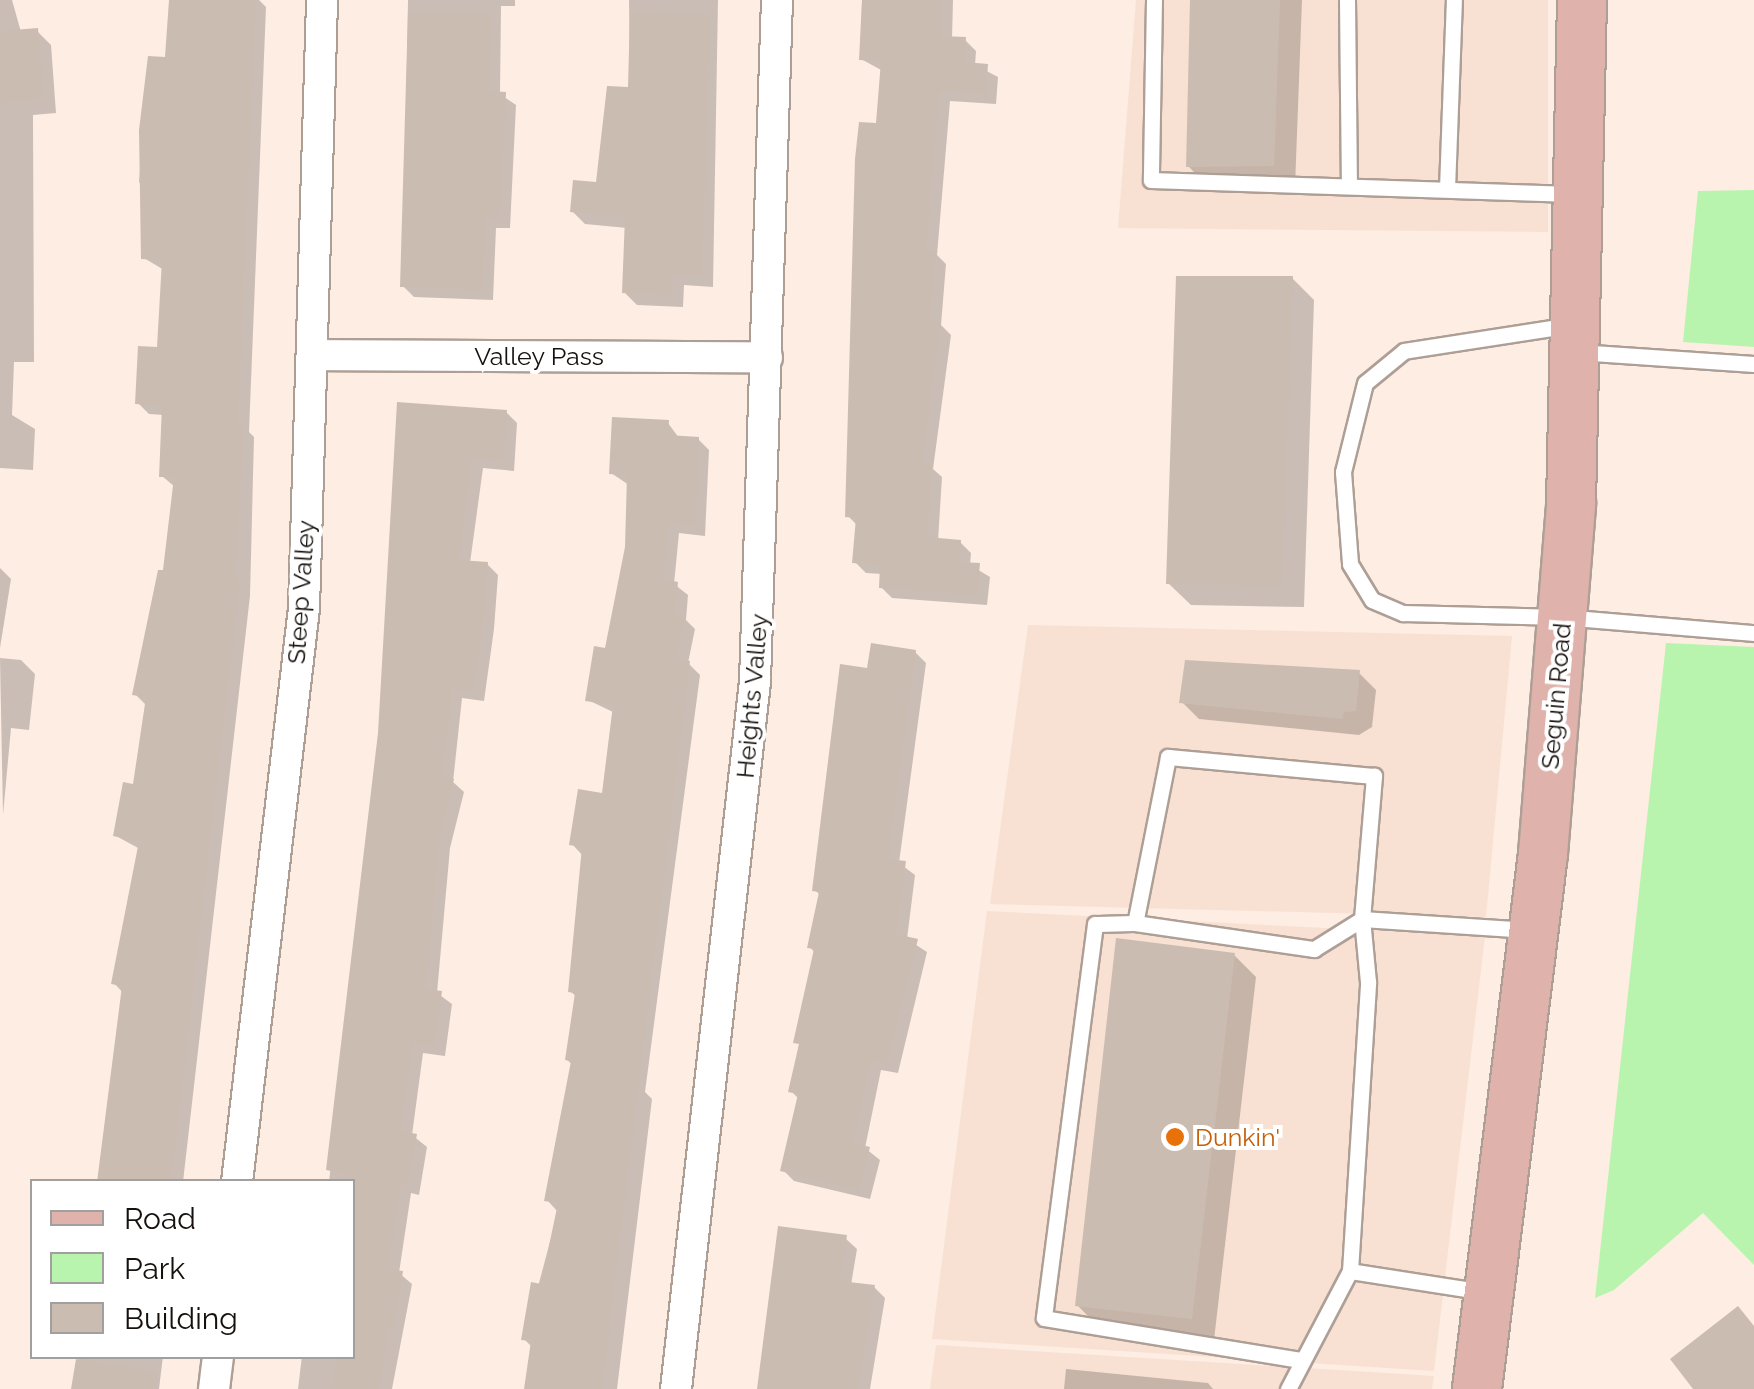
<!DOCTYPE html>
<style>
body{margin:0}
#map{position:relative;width:1754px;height:1389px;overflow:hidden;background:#fdede3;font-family:Raleway,sans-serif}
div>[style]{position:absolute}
.built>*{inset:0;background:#f8e1d3}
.green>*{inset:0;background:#b9f4ae}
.shadow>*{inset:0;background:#0003}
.building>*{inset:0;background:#cbbcb2}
.roads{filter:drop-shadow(2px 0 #ae9f96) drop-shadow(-2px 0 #ae9f96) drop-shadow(0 2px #ae9f96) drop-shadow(0 -2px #ae9f96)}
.service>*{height:15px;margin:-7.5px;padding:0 7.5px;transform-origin:7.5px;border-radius:7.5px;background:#fff}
.minor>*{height:30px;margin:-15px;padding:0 15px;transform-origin:15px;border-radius:15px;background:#fff}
.primary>*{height:48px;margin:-24px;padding:0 24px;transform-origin:24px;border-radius:24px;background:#dfb2ab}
.dots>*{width:28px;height:28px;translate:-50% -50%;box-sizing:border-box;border:5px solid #fff;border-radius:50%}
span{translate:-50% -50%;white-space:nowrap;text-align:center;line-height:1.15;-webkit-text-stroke:8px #fff;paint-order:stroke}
.street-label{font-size:25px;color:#17110e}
.food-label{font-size:25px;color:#c56008}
.left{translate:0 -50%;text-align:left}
.legend{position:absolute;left:30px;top:1179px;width:325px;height:180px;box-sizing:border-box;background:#fff;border:2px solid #a2a09f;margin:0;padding:12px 18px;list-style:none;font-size:30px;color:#17110e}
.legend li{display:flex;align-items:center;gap:20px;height:50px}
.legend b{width:50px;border:2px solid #a2a09f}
</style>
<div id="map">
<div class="built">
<i style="clip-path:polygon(1136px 0,1548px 0,1548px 232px,1118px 228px)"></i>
<i style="clip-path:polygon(1028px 625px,1512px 636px,1486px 917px,990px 904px)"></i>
<i style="clip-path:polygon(987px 911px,1485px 936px,1434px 1371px,932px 1339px)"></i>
<i style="clip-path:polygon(936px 1345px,1434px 1376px,1432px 1389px,930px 1389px)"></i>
</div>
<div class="green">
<i style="clip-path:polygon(1754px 190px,1754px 347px,1683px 342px,1698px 191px)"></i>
<i style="clip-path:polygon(1666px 643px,1754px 647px,1754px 1265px,1703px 1213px,1614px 1290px,1595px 1298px)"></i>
</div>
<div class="shadow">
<i style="clip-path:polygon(0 0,12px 0,21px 32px,37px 31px,51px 45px,56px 113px,33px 115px,34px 362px,14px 362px,12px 415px,35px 429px,33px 470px,0 468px)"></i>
<i style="clip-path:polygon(172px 0,259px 0,266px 7px,249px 432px,254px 437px,250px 596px,183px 1182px,98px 1182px,124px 994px,114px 983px,140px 849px,116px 836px,135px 786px,147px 706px,135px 694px,165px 573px,175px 487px,162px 476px,164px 415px,149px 414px,138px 403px,159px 349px,164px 270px,144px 258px,147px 190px,139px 182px,150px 59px,168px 60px)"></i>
<i style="clip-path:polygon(408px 0,515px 0,515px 6px,501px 6px,500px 94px,516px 105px,510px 228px,496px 228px,493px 300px,414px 297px,403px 286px)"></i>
<i style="clip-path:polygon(629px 0,718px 0,713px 287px,684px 285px,683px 307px,637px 305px,624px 292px,627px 228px,585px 224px,572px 211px,598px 185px,630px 90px)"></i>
<i style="clip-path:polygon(862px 0,953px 0,952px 39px,965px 40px,976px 51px,975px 65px,998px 77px,996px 104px,950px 101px,937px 255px,946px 264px,941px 325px,951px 335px,933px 469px,942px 477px,938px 541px,960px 542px,971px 553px,970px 565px,990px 577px,987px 605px,892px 598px,881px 587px,882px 574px,866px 573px,855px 562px,858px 526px,848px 516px,883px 71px,861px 59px)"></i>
<i style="clip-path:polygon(1192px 0,1302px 0,1295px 187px,1210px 188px,1188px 166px)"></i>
<i style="clip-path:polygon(1292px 278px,1314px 300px,1304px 607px,1191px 605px,1168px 583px)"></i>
<i style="clip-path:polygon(400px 404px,506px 412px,517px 423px,514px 471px,483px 468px,470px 563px,487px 564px,498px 575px,494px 629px,484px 701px,462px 698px,453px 782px,464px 792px,450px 848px,437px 993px,452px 1004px,445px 1056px,423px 1053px,412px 1135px,427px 1147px,419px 1195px,411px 1193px,399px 1273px,412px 1284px,392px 1389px,298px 1389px,302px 1356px,352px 1356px,352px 1182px,329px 1182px,380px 733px)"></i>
<i style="clip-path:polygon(668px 423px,679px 438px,698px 439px,709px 450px,705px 536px,679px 533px,674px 584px,688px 595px,686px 620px,695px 629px,688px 663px,700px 675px,645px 1092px,652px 1099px,617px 1389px,526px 1389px,533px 1348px,524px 1339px,558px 1212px,547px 1200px,573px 1065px,567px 1060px,577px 997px,570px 991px,584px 857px,572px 844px,604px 796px,615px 713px,588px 700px,607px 651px,627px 548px,629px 485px,611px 473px)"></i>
<i style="clip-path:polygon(0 568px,11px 579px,0 648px)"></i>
<i style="clip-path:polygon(915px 652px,926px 663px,899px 863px,915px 875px,907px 939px,927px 952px,898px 1073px,881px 1070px,865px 1148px,880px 1160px,870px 1199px,794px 1181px,783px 1170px,799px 1099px,791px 1091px,815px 953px,810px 947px,821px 896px,815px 890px,869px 671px)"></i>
<i style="clip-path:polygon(0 658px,21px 660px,35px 674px,29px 730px,11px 728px,3px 815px)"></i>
<i style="clip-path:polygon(1359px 673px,1376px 690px,1372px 727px,1359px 735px,1199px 719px,1182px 702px)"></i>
<i style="clip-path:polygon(1234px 955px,1256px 977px,1214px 1340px,1099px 1327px,1077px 1305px)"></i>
<i style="clip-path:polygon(845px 1238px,857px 1249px,851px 1285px,874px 1287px,885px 1298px,870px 1389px,760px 1389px)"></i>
<i style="clip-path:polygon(79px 1356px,163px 1356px,159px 1389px,74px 1389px)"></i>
<i style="clip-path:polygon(1066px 1369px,1208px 1383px,1213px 1389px,1064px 1389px)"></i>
</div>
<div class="building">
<i style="clip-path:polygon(169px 0,256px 0,238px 424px,244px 424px,235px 581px,240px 582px,171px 1182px,97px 1182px,122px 986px,111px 984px,139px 841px,113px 836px,123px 782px,133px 784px,146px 697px,132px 695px,158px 570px,163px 570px,174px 477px,159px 477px,162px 405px,135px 404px,138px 346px,157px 347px,162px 260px,141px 259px,139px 130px,148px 56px,165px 57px)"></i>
<i style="clip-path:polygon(862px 0,942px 0,941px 36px,966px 37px,964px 62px,988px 64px,986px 94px,939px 91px,926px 250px,936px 250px,930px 321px,941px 322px,922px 463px,932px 464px,927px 537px,961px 540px,960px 562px,980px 563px,977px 595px,879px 588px,880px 565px,852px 563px,856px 518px,845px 517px,855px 159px,859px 122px,876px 123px,881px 61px,859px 60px)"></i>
<i style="clip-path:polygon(1190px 0,1280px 0,1274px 166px,1186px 167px)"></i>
<i style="clip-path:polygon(630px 12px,710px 15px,702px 275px,672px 274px,671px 295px,622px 293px,625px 217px,570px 212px,573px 180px,596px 182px,607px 86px,628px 87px)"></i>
<i style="clip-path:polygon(408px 13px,491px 14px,490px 91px,506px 92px,500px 218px,486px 218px,483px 290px,400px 287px)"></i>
<i style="clip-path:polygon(38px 28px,43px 99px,0 103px,0 31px)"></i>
<i style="clip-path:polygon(1176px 276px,1293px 276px,1282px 586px,1166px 584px)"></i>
<i style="clip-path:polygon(397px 402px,507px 410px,503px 461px,472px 459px,459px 560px,488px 562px,484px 617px,473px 691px,452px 688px,442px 777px,454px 779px,440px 836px,426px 989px,442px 991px,435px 1046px,413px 1044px,401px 1131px,417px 1134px,408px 1185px,401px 1184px,388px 1269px,403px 1271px,394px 1328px,389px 1327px,379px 1389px,331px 1389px,337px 1356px,352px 1356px,352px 1175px,326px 1170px,378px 733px)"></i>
<i style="clip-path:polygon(612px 417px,669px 420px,668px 435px,699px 437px,695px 526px,668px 523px,663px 579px,678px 582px,675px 614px,685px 616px,676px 659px,690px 661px,602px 1389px,524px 1389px,531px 1341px,521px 1340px,531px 1282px,541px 1284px,558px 1203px,544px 1201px,571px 1061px,565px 1060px,575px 993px,568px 992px,582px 847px,569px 845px,578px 789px,602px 793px,613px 705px,585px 701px,594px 646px,605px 648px,625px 547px,627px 475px,609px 474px)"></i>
<i style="clip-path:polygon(871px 643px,916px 650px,888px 859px,906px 861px,896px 934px,918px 939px,887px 1064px,871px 1060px,853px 1143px,870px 1147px,859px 1190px,780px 1171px,798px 1094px,788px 1092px,799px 1044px,793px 1043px,814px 949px,807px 948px,819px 892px,812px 891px,840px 664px,867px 668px)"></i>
<i style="clip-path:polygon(1185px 660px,1360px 670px,1356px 711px,1344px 712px,1342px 719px,1179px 703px)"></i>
<i style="clip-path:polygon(1116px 938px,1235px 953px,1192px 1319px,1075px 1306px)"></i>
<i style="clip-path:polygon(778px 1226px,847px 1235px,840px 1281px,875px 1285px,858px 1389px,757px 1389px)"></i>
<i style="clip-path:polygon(1738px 1306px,1754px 1326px,1754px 1389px,1693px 1389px,1670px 1359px)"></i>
<i style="clip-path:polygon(76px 1359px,157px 1372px,156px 1389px,71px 1389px)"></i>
</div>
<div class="roads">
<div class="service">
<i style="left:1154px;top:0;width:180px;rotate:91deg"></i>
<i style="left:1151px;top:180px;width:421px;rotate:1.9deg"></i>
<i style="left:1347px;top:0;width:184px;rotate:89.4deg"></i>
<i style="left:1447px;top:189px;width:189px;rotate:-87.9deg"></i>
<i style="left:1571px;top:325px;width:169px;rotate:171.2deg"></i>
<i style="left:1404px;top:351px;width:50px;rotate:140.6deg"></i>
<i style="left:1365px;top:383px;width:92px;rotate:103.9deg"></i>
<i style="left:1343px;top:472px;width:92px;rotate:85.6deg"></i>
<i style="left:1350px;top:564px;width:42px;rotate:58.6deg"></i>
<i style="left:1372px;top:600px;width:34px;rotate:23deg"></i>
<i style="left:1403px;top:613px;width:159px;rotate:1.4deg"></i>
<i style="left:1562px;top:617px;width:193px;rotate:4.8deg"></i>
<i style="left:1578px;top:352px;width:176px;rotate:3.9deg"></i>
<i style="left:1135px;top:923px;width:40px;rotate:178.6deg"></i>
<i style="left:1095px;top:924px;width:397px;rotate:97.4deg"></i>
<i style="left:1044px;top:1318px;width:260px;rotate:9.3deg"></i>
<i style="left:1350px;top:1271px;width:290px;rotate:-86.4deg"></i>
<i style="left:1368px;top:982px;width:63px;rotate:-95.4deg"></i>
<i style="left:1362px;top:919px;width:144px;rotate:-85.2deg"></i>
<i style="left:1374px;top:776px;width:207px;rotate:-174.7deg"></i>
<i style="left:1168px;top:757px;width:169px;rotate:101.2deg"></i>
<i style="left:1135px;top:923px;width:181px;rotate:8.3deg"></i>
<i style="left:1314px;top:949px;width:57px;rotate:-32deg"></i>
<i style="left:1362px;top:919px;width:167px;rotate:3.8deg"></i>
<i style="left:1288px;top:1389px;width:133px;rotate:-62.3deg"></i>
<i style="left:1350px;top:1271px;width:136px;rotate:8.9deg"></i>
</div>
<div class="minor">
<i style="left:312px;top:355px;width:455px;rotate:0.3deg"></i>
<i style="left:237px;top:1182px;width:578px;rotate:-83.34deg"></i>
<i style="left:304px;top:608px;width:608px;rotate:-88.3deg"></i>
<i style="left:214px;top:1389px;width:33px;rotate:-83deg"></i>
<i style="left:676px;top:1389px;width:712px;rotate:-83.63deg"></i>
<i style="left:755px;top:681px;width:681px;rotate:-88.15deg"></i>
</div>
<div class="primary">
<i style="left:1477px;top:1389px;width:539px;rotate:-82.97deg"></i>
<i style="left:1543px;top:854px;width:351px;rotate:-85.4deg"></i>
<i style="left:1571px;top:504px;width:504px;rotate:-88.75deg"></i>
</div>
</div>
<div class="dots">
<i style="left:1175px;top:1137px;background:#e8710a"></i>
</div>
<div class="street-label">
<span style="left:539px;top:356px">Valley Pass</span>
<span style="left:301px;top:592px;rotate:-86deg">Steep Valley</span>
<span style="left:752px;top:696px;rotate:-85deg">Heights Valley</span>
<span style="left:1556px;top:696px;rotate:-85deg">Seguin Road</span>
</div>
<div class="food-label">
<span class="left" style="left:1195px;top:1137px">Dunkin'</span>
</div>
<ul class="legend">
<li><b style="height:12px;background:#dfb2ab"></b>Road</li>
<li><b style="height:28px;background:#b9f4ae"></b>Park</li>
<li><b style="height:28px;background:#cbbcb2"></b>Building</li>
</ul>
</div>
